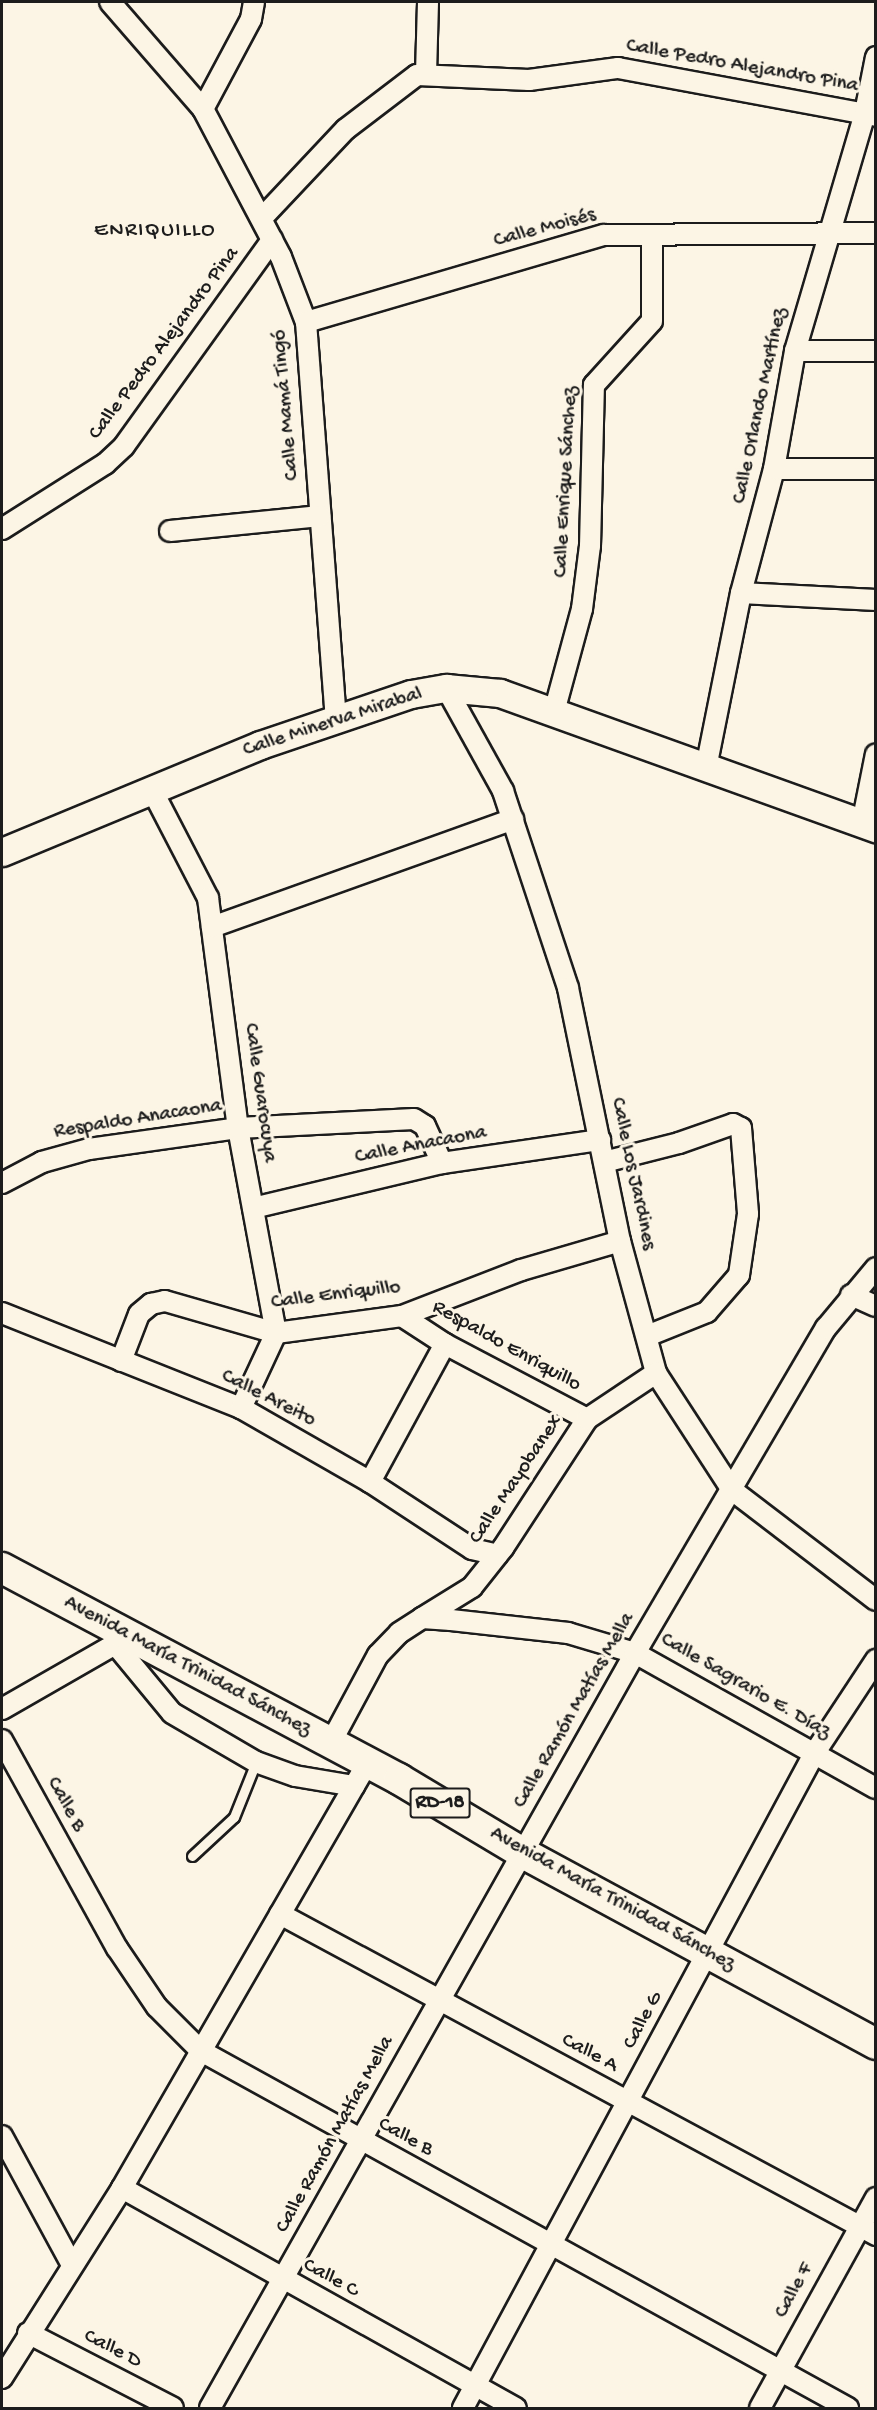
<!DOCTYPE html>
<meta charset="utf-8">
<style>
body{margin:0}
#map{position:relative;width:877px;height:2410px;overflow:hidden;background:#fcf5e5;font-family:"Gochi Hand",sans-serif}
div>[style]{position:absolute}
.roads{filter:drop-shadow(2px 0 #1c1c1c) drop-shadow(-2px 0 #1c1c1c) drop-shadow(0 2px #1c1c1c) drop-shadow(0 -2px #1c1c1c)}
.lane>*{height:9px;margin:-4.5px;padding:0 4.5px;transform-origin:4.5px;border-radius:4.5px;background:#fcf5e5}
.street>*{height:20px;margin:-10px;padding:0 10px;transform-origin:10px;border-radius:10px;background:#fcf5e5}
.secondary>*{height:27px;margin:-13.5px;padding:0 13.5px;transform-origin:13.5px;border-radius:13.5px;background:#fcf5e5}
.primary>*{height:30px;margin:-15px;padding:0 15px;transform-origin:15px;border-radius:15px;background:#fcf5e5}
span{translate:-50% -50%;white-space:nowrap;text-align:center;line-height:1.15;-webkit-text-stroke:6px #fcf5e5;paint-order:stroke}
.shield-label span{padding:2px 4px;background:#fcf5e5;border:2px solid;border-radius:4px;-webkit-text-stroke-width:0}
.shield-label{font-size:20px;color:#1c1c1c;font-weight:700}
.street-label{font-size:21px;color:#1c1c1c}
.neighbourhood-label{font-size:22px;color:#1c1c1c;letter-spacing:1.5px}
.frame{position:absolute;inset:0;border:3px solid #1c1c1c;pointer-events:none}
</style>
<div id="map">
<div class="roads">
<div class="lane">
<i style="left:192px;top:1856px;width:57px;rotate:-42.9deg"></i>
<i style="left:234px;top:1817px;width:59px;rotate:-68.2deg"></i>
</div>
<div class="street">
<i style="left:110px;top:2px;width:142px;rotate:49deg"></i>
<i style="left:203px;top:109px;width:167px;rotate:62.2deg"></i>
<i style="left:281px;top:257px;width:70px;rotate:69deg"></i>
<i style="left:306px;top:322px;width:397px;rotate:85.7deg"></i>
<i style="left:426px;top:74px;width:72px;rotate:-88.4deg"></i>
<i style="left:203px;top:109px;width:102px;rotate:-61.9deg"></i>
<i style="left:251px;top:19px;width:17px;rotate:-80deg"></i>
<i style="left:262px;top:218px;width:122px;rotate:-46.7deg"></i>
<i style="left:346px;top:129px;width:89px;rotate:-37.3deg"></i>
<i style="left:417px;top:75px;width:112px;rotate:2.6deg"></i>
<i style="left:529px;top:80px;width:90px;rotate:-7.7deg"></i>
<i style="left:618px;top:68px;width:262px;rotate:10.5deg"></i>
<i style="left:306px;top:322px;width:310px;rotate:-16.3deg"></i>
<i style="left:604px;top:235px;width:272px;rotate:-0.4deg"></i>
<i style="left:795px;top:351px;width:81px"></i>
<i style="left:774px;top:469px;width:102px"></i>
<i style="left:2px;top:529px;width:122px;rotate:-32.3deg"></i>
<i style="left:105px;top:464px;width:26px;rotate:-43deg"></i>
<i style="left:124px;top:446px;width:254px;rotate:-54.3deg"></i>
<i style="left:170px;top:531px;width:151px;rotate:-5.7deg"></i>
<i style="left:741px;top:593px;width:135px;rotate:3deg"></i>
<i style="left:446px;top:688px;width:118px;rotate:61deg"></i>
<i style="left:503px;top:791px;width:207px;rotate:71.7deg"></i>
<i style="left:568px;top:988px;width:258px;rotate:78.4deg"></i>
<i style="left:620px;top:1241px;width:137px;rotate:74.7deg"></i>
<i style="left:656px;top:1373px;width:140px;rotate:57deg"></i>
<i style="left:732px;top:1490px;width:181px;rotate:37.4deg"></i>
<i style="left:554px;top:712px;width:107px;rotate:-74.8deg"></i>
<i style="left:582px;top:609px;width:64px;rotate:-82.8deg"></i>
<i style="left:590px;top:546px;width:161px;rotate:-88.6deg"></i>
<i style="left:594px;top:385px;width:86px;rotate:-47.8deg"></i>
<i style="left:652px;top:321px;width:83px;rotate:-90deg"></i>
<i style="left:706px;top:768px;width:178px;rotate:-78.7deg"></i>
<i style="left:741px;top:593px;width:128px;rotate:-75.1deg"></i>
<i style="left:774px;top:469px;width:120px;rotate:-79.9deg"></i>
<i style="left:795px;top:351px;width:248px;rotate:-73.6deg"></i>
<i style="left:865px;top:113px;width:57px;rotate:-78.9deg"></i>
<i style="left:152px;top:790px;width:122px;rotate:62.6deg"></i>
<i style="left:208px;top:898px;width:232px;rotate:82.6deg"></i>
<i style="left:238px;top:1128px;width:208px;rotate:79.5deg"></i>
<i style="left:276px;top:1333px;width:83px;rotate:115deg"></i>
<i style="left:862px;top:824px;width:71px;rotate:-78.7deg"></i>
<i style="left:212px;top:927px;width:320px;rotate:-19.7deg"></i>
<i style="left:604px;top:1162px;width:77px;rotate:-14.2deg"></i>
<i style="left:679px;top:1143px;width:57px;rotate:-19.4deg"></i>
<i style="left:733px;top:1124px;width:9px;rotate:27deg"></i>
<i style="left:741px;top:1128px;width:86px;rotate:85.3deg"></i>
<i style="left:748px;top:1214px;width:62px;rotate:98.4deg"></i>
<i style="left:739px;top:1275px;width:49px;rotate:130.9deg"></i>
<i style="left:707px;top:1312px;width:65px;rotate:158.2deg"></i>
<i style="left:2px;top:1183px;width:45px;rotate:-27.7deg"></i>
<i style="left:42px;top:1162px;width:49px;rotate:-15.5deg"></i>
<i style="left:89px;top:1149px;width:150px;rotate:-8deg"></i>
<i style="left:238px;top:1128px;width:176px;rotate:-2.9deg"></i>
<i style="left:414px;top:1119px;width:13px;rotate:32deg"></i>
<i style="left:425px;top:1126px;width:41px;rotate:65.3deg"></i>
<i style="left:253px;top:1208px;width:194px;rotate:-13.4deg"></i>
<i style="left:442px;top:1163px;width:160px;rotate:-8.3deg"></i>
<i style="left:851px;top:1295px;width:27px;rotate:24deg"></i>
<i style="left:2px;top:1313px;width:257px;rotate:21.7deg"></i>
<i style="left:241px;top:1408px;width:149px;rotate:29.8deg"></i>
<i style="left:370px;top:1482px;width:122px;rotate:33.3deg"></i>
<i style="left:472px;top:1549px;width:26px;rotate:13deg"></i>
<i style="left:402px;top:1316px;width:51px;rotate:33.1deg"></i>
<i style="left:445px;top:1344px;width:161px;rotate:27.8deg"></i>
<i style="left:121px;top:1361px;width:50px;rotate:-69deg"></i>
<i style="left:139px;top:1314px;width:16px;rotate:-40deg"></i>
<i style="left:151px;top:1304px;width:14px;rotate:-12deg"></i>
<i style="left:165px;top:1301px;width:116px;rotate:16.1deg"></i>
<i style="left:276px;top:1333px;width:127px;rotate:-7.7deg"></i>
<i style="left:402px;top:1316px;width:128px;rotate:-21.1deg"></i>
<i style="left:521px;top:1270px;width:103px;rotate:-16.3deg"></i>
<i style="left:370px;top:1482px;width:157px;rotate:-61.5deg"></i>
<i style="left:422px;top:1618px;width:59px;rotate:-31.8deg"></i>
<i style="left:472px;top:1587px;width:50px;rotate:-51.5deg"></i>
<i style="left:503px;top:1548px;width:154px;rotate:-56.9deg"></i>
<i style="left:587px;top:1419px;width:83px;rotate:-33.7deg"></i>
<i style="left:115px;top:1644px;width:89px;rotate:50.4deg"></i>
<i style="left:172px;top:1713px;width:97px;rotate:30.3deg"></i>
<i style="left:256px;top:1762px;width:41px;rotate:19.7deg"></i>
<i style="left:295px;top:1776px;width:60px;rotate:9.6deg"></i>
<i style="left:2px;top:1709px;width:143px;rotate:-29.8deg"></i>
<i style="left:2px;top:1740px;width:238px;rotate:61.1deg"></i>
<i style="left:117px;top:1948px;width:71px;rotate:55.9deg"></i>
<i style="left:157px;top:2007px;width:62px;rotate:45deg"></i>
<i style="left:201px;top:2051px;width:739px;rotate:28.89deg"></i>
<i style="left:330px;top:1744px;width:101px;rotate:-61.7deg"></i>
<i style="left:378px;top:1655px;width:30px;rotate:-46deg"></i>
<i style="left:399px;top:1633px;width:27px;rotate:-33deg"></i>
<i style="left:422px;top:1618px;width:29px;rotate:4deg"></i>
<i style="left:451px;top:1620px;width:118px;rotate:6.3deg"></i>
<i style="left:568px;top:1633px;width:70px;rotate:16.6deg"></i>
<i style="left:635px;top:1653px;width:276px;rotate:29.3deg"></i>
<i style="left:280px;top:1914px;width:677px;rotate:28.31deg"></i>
<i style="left:2px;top:2136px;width:145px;rotate:61.5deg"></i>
<i style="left:122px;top:2188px;width:451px;rotate:29.2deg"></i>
<i style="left:28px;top:2333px;width:163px;rotate:27.3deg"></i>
<i style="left:2px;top:2378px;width:225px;rotate:-57.7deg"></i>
<i style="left:122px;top:2188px;width:490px;rotate:-60deg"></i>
<i style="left:210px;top:2408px;width:866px;rotate:-60.62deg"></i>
<i style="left:635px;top:1653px;width:377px;rotate:-59.6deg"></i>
<i style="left:826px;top:1328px;width:78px;rotate:-50.2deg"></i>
<i style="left:463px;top:2408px;width:742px;rotate:-61.78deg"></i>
<i style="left:814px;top:1754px;width:113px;rotate:-56.6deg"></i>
<i style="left:760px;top:2408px;width:240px;rotate:-61.1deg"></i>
</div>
<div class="secondary">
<i style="left:2px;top:852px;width:279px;rotate:-22.5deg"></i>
<i style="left:260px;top:745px;width:159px;rotate:-18.7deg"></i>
<i style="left:411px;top:694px;width:36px;rotate:-10deg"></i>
<i style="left:446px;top:688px;width:54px;rotate:5.3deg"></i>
<i style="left:500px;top:693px;width:400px;rotate:19.8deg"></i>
</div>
<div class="primary">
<i style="left:2px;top:1568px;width:450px;rotate:28deg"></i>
<i style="left:399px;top:1779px;width:142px;rotate:30.9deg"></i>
<i style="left:521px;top:1852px;width:404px;rotate:28.4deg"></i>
</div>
</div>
<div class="shield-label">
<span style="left:440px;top:1803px">RD-18</span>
</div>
<div class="street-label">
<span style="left:742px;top:67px;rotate:10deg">Calle Pedro Alejandro Pina</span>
<span style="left:545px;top:229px;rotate:-15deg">Calle Moisés</span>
<span style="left:165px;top:344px;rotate:-53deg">Calle Pedro Alejandro Pina</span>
<span style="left:287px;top:405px;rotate:-95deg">Calle Mamá Tingó</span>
<span style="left:761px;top:406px;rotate:-78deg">Calle Orlando Martínez</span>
<span style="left:567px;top:482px;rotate:-87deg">Calle Enrique Sánchez</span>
<span style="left:333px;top:723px;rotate:-18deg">Calle Minerva Mirabal</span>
<span style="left:259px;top:1093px;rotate:82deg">Calle Guarocuya</span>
<span style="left:138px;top:1120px;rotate:-9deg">Respaldo Anacaona</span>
<span style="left:421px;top:1146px;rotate:-11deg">Calle Anacaona</span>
<span style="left:632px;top:1174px;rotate:78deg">Calle Los Jardines</span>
<span style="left:336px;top:1296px;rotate:-7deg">Calle Enriquillo</span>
<span style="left:506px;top:1347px;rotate:29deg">Respaldo Enriquillo</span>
<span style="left:268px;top:1399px;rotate:27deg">Calle Areito</span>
<span style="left:517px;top:1480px;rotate:-56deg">Calle Mayobanex</span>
<span style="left:187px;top:1667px;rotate:28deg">Avenida María Trinidad Sánchez</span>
<span style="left:745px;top:1687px;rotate:30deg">Calle Sagrario E. Díaz</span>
<span style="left:575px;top:1711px;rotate:-60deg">Calle Ramón Matías Mella</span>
<span style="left:65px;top:1805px;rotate:61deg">Calle B</span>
<span style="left:612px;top:1900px;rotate:29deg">Avenida María Trinidad Sánchez</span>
<span style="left:644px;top:2021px;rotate:-62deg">Calle G</span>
<span style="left:589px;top:2054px;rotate:28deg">Calle A</span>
<span style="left:336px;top:2135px;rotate:-61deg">Calle Ramón Matías Mella</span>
<span style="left:405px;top:2138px;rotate:29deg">Calle B</span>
<span style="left:330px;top:2279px;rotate:29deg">Calle C</span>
<span style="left:795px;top:2291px;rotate:-62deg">Calle F</span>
<span style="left:112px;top:2350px;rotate:27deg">Calle D</span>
</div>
<div class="neighbourhood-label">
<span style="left:155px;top:232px">ENRIQUILLO</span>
</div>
<div class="frame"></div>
</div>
